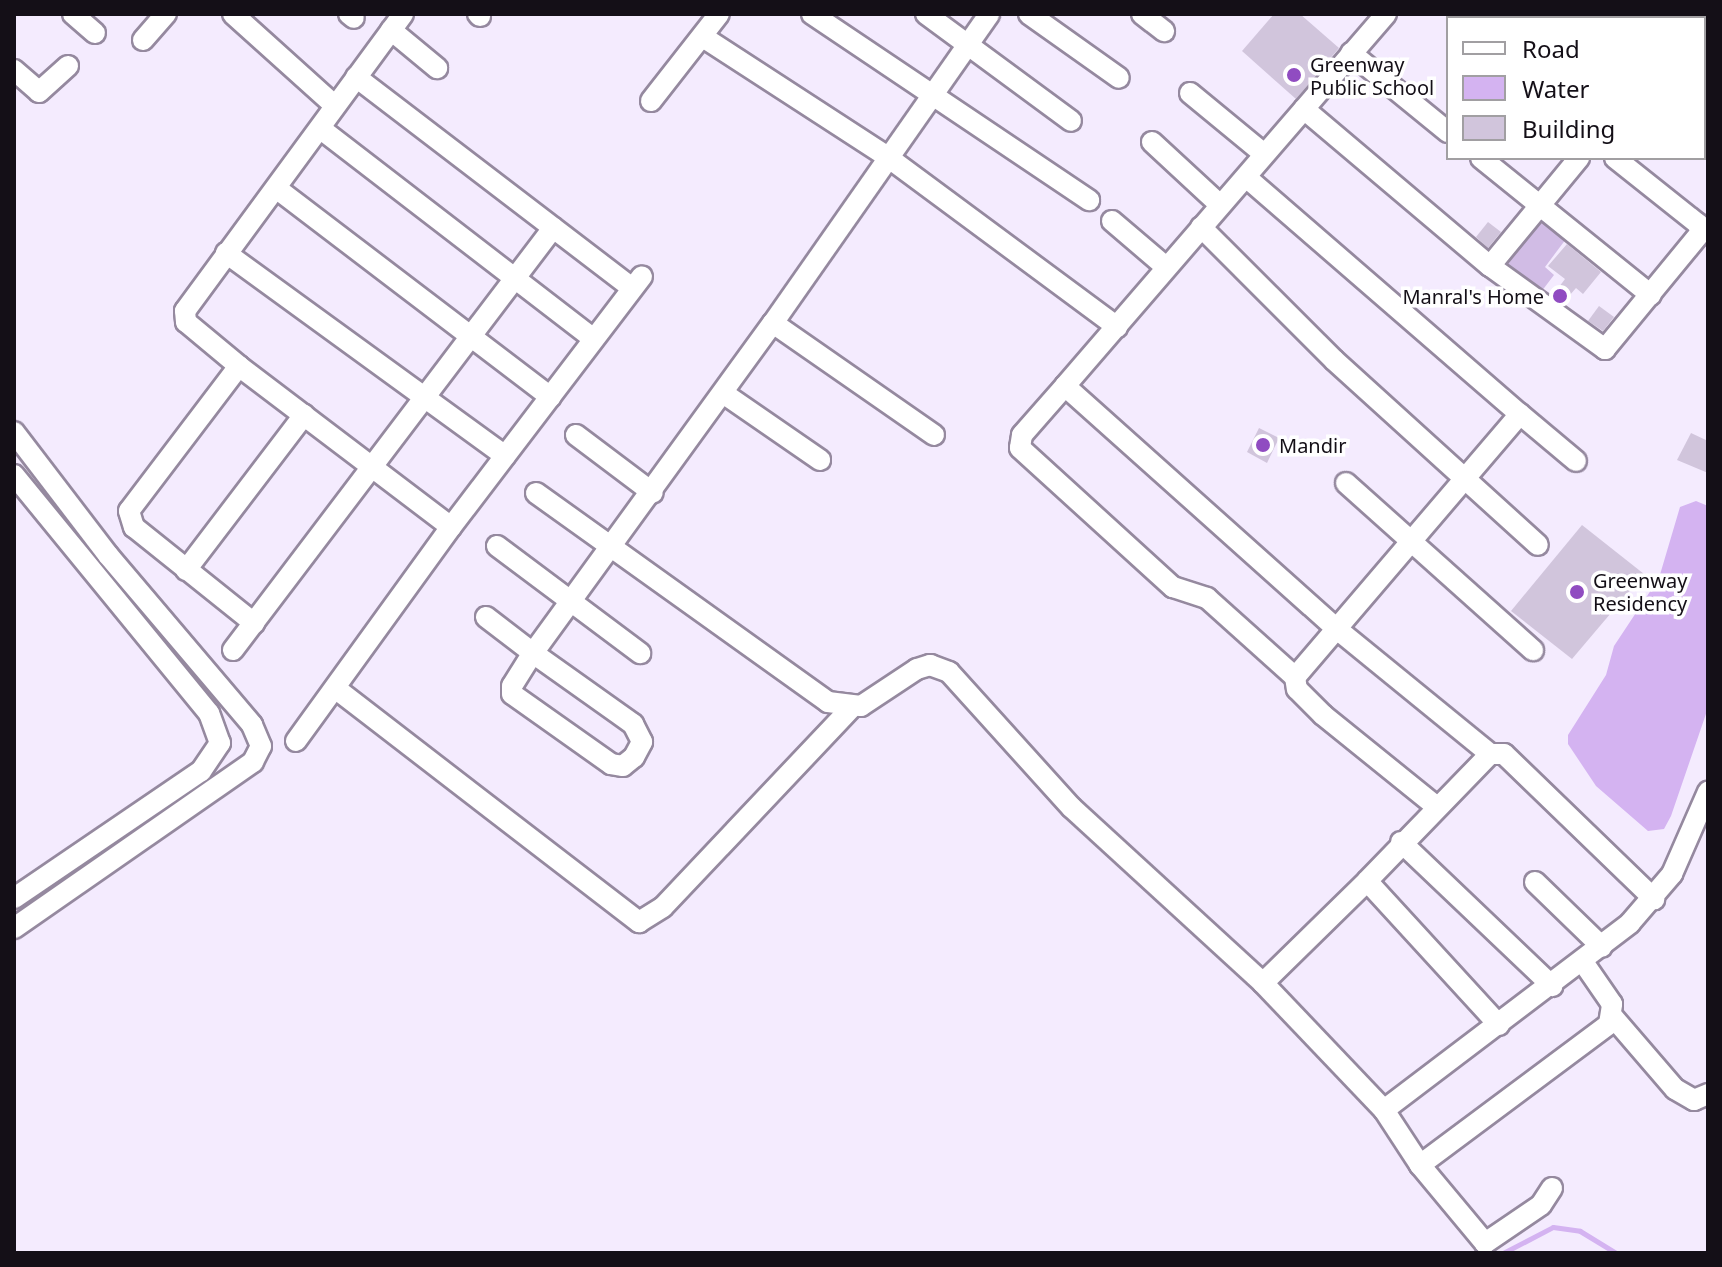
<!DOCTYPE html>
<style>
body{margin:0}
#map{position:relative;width:1722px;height:1267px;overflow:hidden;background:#f4ebfe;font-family:"Noto Sans",sans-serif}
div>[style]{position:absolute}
.green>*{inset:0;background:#d1bce5}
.water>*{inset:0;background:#d4b3f1}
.stream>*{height:5px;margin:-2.5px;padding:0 2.5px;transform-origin:2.5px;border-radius:2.5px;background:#d4b3f1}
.building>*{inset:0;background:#d1c5dc}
.roads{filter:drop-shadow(2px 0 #95899f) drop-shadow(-2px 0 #95899f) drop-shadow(0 2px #95899f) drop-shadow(0 -2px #95899f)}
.minor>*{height:20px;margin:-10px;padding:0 10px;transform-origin:10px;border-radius:10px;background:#fff}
.dots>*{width:22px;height:22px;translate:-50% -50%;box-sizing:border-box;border:4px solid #fff;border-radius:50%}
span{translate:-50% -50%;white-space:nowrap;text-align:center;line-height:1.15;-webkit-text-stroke:7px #fff;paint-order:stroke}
.poi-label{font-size:20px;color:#140f17}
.left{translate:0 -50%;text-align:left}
.right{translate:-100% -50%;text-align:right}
.frame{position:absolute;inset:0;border:16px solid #140f17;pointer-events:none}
.legend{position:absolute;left:1446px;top:16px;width:260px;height:144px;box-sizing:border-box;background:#fff;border:2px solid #a19fa2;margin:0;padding:10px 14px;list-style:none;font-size:24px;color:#140f17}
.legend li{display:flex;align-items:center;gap:16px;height:40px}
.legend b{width:40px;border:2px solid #a19fa2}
</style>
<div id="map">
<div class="green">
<i style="clip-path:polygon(1538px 211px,1566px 239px,1545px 267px,1554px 275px,1538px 296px,1495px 266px)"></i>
</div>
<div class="water">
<i style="clip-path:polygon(1696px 501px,1708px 506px,1708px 708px,1671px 816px,1664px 829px,1648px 831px,1596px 786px,1568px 744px,1568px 735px,1606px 675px,1614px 646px,1659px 578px,1680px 507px)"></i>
</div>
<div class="stream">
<i style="left:1503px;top:1253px;width:56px;rotate:-27.5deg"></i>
<i style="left:1553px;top:1227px;width:27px;rotate:8deg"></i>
<i style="left:1580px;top:1231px;width:42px;rotate:31.4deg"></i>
</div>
<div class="building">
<i style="clip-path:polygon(1274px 14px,1300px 14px,1339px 48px,1296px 99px,1242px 51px)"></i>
<i style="clip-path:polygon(1488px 222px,1501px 232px,1488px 248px,1476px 237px)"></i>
<i style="clip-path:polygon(1567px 244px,1601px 272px,1583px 294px,1576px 288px,1563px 303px,1553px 295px,1565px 279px,1548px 266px)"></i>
<i style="clip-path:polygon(1599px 306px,1614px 317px,1603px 331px,1588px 321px)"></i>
<i style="clip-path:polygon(1259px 428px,1279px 438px,1267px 463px,1247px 452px)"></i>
<i style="clip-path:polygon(1691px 433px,1708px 441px,1708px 473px,1677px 460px)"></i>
<i style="clip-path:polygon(1582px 525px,1644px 574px,1572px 659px,1511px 611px)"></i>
</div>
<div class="roads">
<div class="minor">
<i style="left:73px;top:14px;width:29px;rotate:41deg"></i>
<i style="left:233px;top:14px;width:137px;rotate:42deg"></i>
<i style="left:349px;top:14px;width:6px;rotate:39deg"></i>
<i style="left:478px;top:14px;width:3px;rotate:45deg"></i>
<i style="left:812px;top:14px;width:334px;rotate:33.9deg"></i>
<i style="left:926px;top:14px;width:180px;rotate:36.4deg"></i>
<i style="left:1029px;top:14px;width:110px;rotate:35.4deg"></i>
<i style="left:1142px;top:14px;width:28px;rotate:38deg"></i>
<i style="left:1386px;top:14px;width:491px;rotate:130.8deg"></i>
<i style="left:1065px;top:386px;width:365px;rotate:41.8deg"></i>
<i style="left:1337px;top:629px;width:198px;rotate:39.2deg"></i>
<i style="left:1523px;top:14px;width:6px;rotate:45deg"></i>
<i style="left:1658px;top:14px;width:6px;rotate:39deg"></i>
<i style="left:1678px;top:18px;width:5px;rotate:-53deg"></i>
<i style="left:391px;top:30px;width:60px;rotate:39.6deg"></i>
<i style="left:703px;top:37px;width:222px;rotate:33deg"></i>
<i style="left:889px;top:158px;width:284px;rotate:36.5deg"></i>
<i style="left:143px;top:40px;width:35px;rotate:-49deg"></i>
<i style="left:1351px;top:53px;width:125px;rotate:39.2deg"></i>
<i style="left:1704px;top:54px;width:5px;rotate:37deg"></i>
<i style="left:14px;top:70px;width:33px;rotate:41deg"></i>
<i style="left:39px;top:92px;width:39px;rotate:-42deg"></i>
<i style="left:356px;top:77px;width:347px;rotate:37.4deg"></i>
<i style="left:1190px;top:93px;width:96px;rotate:39.5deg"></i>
<i style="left:651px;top:101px;width:110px;rotate:-52deg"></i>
<i style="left:1304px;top:109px;width:243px;rotate:40.2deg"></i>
<i style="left:1490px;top:266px;width:142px;rotate:35.8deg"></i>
<i style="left:1605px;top:349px;width:151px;rotate:-50.6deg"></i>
<i style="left:1701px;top:232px;width:9px;rotate:-111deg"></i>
<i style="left:1698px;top:224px;width:106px;rotate:-141.5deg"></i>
<i style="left:321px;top:129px;width:344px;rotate:37.6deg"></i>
<i style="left:1152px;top:142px;width:93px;rotate:42.8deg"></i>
<i style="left:1704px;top:142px;width:6px;rotate:45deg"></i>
<i style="left:1481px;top:158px;width:218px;rotate:38.9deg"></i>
<i style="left:1246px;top:177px;width:362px;rotate:40.9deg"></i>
<i style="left:1520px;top:414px;width:346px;rotate:130.5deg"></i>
<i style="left:1295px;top:677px;width:12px;rotate:81deg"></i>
<i style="left:1297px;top:689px;width:37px;rotate:45deg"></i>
<i style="left:1323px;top:715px;width:146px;rotate:38.9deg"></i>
<i style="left:276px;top:188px;width:345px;rotate:37.3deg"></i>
<i style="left:1112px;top:221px;width:71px;rotate:40.4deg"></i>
<i style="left:1201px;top:227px;width:188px;rotate:45deg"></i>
<i style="left:1334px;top:360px;width:275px;rotate:42.2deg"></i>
<i style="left:226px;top:253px;width:345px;rotate:36deg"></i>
<i style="left:1490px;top:266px;width:140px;rotate:-50.5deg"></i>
<i style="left:773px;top:323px;width:196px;rotate:34.8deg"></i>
<i style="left:239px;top:366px;width:182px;rotate:127.2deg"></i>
<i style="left:129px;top:511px;width:17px;rotate:73deg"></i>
<i style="left:134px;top:527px;width:154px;rotate:38.7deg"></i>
<i style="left:1065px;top:386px;width:65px;rotate:131.3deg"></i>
<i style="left:1022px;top:435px;width:13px;rotate:99deg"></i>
<i style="left:1020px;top:448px;width:207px;rotate:42.3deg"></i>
<i style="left:1173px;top:587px;width:36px;rotate:18deg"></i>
<i style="left:1207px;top:598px;width:118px;rotate:41.9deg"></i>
<i style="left:723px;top:393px;width:118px;rotate:34.6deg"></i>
<i style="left:1520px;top:414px;width:73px;rotate:40deg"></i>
<i style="left:14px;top:432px;width:155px;rotate:52.6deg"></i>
<i style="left:108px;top:555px;width:223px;rotate:49.7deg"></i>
<i style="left:252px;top:725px;width:23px;rotate:67deg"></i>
<i style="left:261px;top:746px;width:18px;rotate:117deg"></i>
<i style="left:253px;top:762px;width:291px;rotate:145.2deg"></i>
<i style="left:576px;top:435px;width:96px;rotate:37deg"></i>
<i style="left:14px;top:475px;width:308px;rotate:50.7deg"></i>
<i style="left:209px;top:713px;width:32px;rotate:70deg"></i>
<i style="left:220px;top:743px;width:34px;rotate:124deg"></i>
<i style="left:201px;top:771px;width:226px;rotate:145.8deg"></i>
<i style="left:1346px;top:483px;width:251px;rotate:41.8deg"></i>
<i style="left:536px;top:493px;width:359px;rotate:35.6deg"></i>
<i style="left:828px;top:702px;width:33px;rotate:7deg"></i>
<i style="left:861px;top:706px;width:67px;rotate:-33.5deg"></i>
<i style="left:917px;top:669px;width:14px;rotate:-17deg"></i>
<i style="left:930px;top:665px;width:20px;rotate:20deg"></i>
<i style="left:949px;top:672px;width:183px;rotate:47.9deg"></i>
<i style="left:1072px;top:808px;width:259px;rotate:42.5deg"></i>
<i style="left:1263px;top:983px;width:175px;rotate:46.4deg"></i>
<i style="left:1384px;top:1110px;width:66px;rotate:56.8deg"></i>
<i style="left:451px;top:527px;width:315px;rotate:-52.7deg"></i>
<i style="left:497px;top:546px;width:179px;rotate:36.8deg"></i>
<i style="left:186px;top:570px;width:195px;rotate:-52.7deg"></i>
<i style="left:486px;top:617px;width:59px;rotate:37.5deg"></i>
<i style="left:533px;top:653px;width:123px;rotate:35.4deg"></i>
<i style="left:633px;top:724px;width:20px;rotate:63deg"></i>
<i style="left:642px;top:742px;width:17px;rotate:118deg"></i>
<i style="left:634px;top:757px;width:14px;rotate:141deg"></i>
<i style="left:623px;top:766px;width:12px;rotate:-171deg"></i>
<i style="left:611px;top:764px;width:121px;rotate:-144.7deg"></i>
<i style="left:512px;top:694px;width:8px;rotate:-90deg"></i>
<i style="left:512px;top:686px;width:39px;rotate:-58deg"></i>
<i style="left:533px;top:653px;width:408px;rotate:-54deg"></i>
<i style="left:773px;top:323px;width:377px;rotate:-55deg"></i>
<i style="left:233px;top:650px;width:530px;rotate:-52.83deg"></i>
<i style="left:335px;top:688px;width:384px;rotate:37.6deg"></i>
<i style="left:639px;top:922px;width:28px;rotate:-32deg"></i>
<i style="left:663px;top:907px;width:274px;rotate:-46.6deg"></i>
<i style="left:296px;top:741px;width:264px;rotate:-54.1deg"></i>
<i style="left:451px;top:527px;width:266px;rotate:-142.8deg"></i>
<i style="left:239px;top:366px;width:69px;rotate:-140.3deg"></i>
<i style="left:186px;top:322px;width:11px;rotate:-95deg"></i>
<i style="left:185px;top:311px;width:368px;rotate:-53.7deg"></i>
<i style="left:1401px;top:842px;width:209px;rotate:43.6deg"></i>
<i style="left:1535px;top:882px;width:93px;rotate:44.1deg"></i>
<i style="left:1263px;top:983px;width:146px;rotate:-44.4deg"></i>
<i style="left:1613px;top:1017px;width:95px;rotate:49.3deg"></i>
<i style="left:1675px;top:1089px;width:22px;rotate:30deg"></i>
<i style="left:1694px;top:1100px;width:15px;rotate:-23deg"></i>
<i style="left:1499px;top:1025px;width:195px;rotate:-132.5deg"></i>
<i style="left:1367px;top:881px;width:177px;rotate:-45.9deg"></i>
<i style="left:1490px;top:754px;width:14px"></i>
<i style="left:1504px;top:754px;width:209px;rotate:44deg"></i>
<i style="left:1384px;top:1110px;width:309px;rotate:-37.2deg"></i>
<i style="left:1630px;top:923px;width:65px;rotate:-49.4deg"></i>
<i style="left:1672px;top:874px;width:90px;rotate:-66.3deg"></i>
<i style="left:1552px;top:1188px;width:20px;rotate:123deg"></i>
<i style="left:1541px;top:1205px;width:68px;rotate:145.8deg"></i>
<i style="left:1485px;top:1243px;width:102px;rotate:-129.8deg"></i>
<i style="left:1420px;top:1165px;width:236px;rotate:-36.7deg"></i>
<i style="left:1609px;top:1024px;width:20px;rotate:-81deg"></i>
<i style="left:1612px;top:1004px;width:51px;rotate:-124.6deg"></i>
</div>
</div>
<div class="dots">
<i style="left:1294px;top:75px;background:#904cc1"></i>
<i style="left:1560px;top:296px;background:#904cc1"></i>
<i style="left:1263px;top:445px;background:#904cc1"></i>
<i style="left:1577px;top:592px;background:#904cc1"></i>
</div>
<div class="poi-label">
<span class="left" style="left:1310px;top:76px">Greenway<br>Public School</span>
<span class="right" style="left:1544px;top:296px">Manral's Home</span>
<span class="left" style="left:1279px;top:445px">Mandir</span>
<span class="left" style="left:1593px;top:592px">Greenway<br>Residency</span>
</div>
<div class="frame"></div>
<ul class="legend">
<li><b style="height:10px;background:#fff"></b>Road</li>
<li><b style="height:22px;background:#d4b3f1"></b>Water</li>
<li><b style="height:22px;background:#d1c5dc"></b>Building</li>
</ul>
</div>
